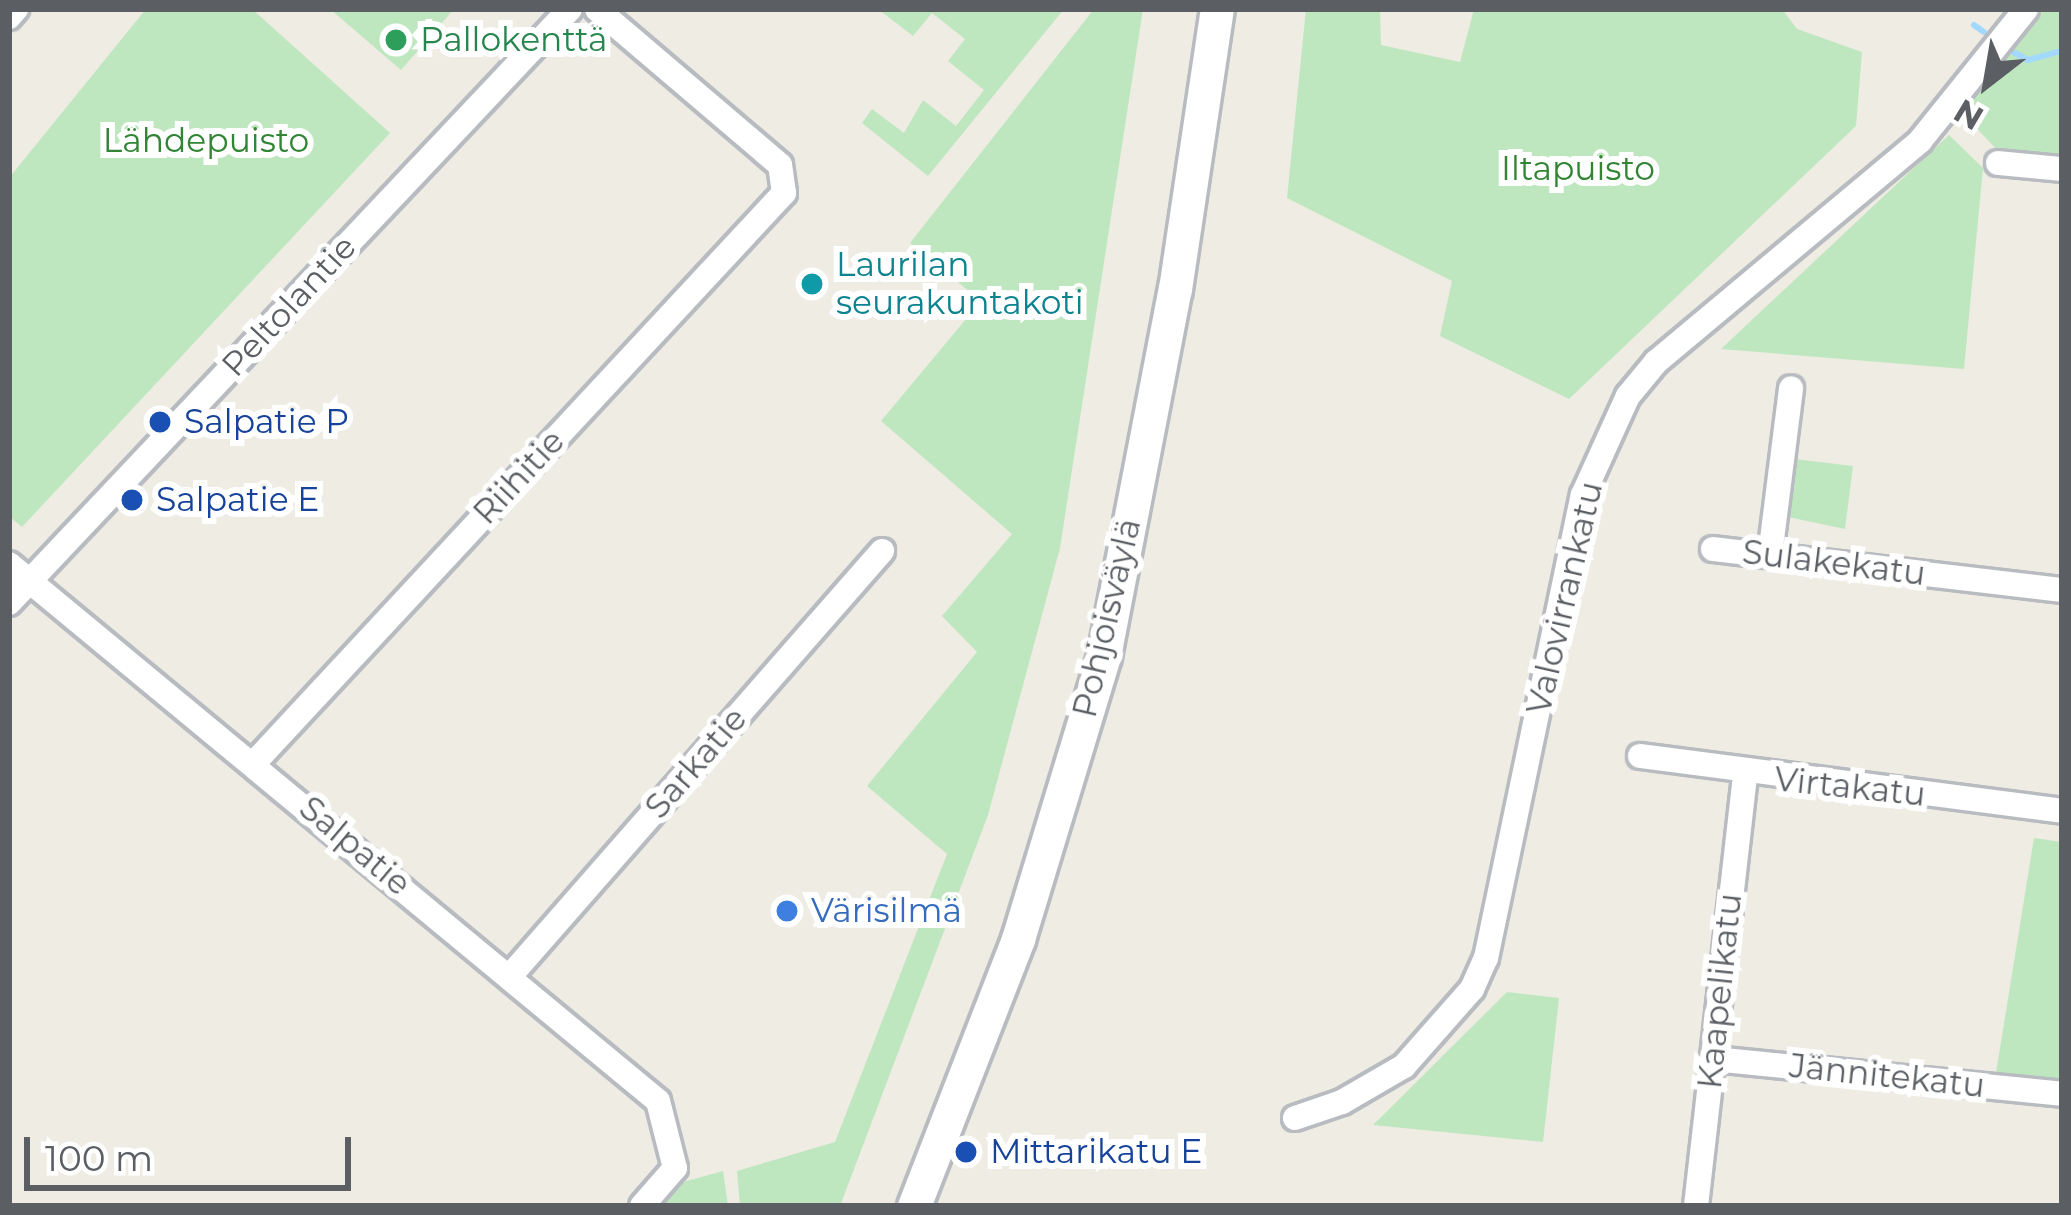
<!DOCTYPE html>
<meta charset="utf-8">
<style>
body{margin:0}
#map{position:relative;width:2071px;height:1215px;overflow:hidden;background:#eeece3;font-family:Montserrat,sans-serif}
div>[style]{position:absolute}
.green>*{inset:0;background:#bfe7bf}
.stream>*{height:6px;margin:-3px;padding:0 3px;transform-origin:3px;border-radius:3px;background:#a3d8ff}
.roads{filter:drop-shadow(3px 0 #b8bbc0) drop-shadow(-3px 0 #b8bbc0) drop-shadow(0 3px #b8bbc0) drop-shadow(0 -3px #b8bbc0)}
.minor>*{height:24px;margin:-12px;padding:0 12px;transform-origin:12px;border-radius:12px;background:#fff}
.secondary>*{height:33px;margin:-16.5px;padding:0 16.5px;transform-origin:16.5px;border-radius:16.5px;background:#fff}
.dots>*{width:33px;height:33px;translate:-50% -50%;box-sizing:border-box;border:6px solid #fff;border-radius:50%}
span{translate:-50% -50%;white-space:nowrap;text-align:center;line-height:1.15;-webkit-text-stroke:12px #fff;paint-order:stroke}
.leisure-label{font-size:33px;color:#27864d}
.left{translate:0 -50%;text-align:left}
.park-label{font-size:33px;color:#328535}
.culture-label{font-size:33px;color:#0d838f}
.street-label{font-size:33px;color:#5b5f64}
.transit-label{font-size:33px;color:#164399}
.shop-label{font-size:33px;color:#366cbe}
.frame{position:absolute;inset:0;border:12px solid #5b5f64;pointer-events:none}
.north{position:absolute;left:1927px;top:24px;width:120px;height:120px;-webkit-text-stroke:9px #fff;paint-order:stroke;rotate:211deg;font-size:33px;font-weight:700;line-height:48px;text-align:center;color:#5b5f64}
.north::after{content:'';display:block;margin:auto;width:42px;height:54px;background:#5b5f64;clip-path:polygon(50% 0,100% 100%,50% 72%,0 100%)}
.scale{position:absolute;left:24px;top:1137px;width:327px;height:54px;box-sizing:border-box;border:6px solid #5b5f64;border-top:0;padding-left:15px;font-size:36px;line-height:42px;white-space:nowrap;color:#5b5f64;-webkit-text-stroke:9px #fff;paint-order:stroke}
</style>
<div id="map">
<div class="green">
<i style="clip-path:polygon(146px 9px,252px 9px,390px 133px,22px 527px,9px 516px,9px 178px)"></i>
<i style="clip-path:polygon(330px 9px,454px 9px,401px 70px)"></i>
<i style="clip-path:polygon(878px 9px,1064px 9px,928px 176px,862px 123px,872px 109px,904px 133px,923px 100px,956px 126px,984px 90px,948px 61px,965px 39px,932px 13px,913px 36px)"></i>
<i style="clip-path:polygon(1094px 9px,1143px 9px,1060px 548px,988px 815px,840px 1206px,740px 1206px,737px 1171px,835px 1142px,947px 854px,867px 786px,977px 652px,942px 616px,1012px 534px,881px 421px,981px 301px,910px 243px)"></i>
<i style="clip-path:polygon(1306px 9px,1380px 9px,1381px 45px,1460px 62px,1474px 9px,1782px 9px,1797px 29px,1862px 52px,1856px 126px,1569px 399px,1440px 336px,1452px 281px,1287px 198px)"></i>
<i style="clip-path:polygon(2045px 9px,2062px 9px,2062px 161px,2001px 154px,1960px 111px)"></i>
<i style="clip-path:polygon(1949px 135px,1983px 168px,1964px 369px,1721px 349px)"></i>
<i style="clip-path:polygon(1794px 459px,1853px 466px,1845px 529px,1788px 517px)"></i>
<i style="clip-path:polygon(2034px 838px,2062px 842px,2062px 1081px,1996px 1073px)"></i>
<i style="clip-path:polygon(1507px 992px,1559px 998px,1543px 1142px,1373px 1125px)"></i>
<i style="clip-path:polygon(723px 1171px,728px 1206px,663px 1206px,683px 1182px)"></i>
</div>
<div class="stream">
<i style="left:1974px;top:25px;width:12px;rotate:35deg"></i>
<i style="left:2013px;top:52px;width:17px;rotate:28deg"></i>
<i style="left:2028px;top:60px;width:35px;rotate:-15deg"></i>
</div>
<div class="roads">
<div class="minor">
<i style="left:9px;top:17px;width:11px;rotate:-49deg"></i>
<i style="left:1998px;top:163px;width:64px;rotate:5.4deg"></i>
<i style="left:1713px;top:549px;width:351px;rotate:6.7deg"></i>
<i style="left:1770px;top:555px;width:168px;rotate:-82.8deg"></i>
<i style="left:9px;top:564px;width:842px;rotate:39.61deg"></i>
<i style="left:658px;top:1101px;width:69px;rotate:75.8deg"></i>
<i style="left:675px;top:1168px;width:50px;rotate:131deg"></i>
<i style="left:9px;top:603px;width:817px;rotate:-46.64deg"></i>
<i style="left:1640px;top:756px;width:426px;rotate:7.4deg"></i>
<i style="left:255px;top:762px;width:777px;rotate:-47.09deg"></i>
<i style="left:784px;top:193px;width:28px;rotate:-98deg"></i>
<i style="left:780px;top:165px;width:240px;rotate:-139.6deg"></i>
<i style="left:510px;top:976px;width:565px;rotate:-48.8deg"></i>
<i style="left:1713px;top:1059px;width:351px;rotate:5.7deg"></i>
<i style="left:1295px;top:1118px;width:50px;rotate:-18.8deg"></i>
<i style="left:1342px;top:1102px;width:72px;rotate:-30.1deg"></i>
<i style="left:1404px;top:1066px;width:103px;rotate:-48.6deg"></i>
<i style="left:1472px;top:989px;width:34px;rotate:-66deg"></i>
<i style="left:1486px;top:958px;width:473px;rotate:-78.2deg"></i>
<i style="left:1583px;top:495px;width:109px;rotate:-65.6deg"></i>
<i style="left:1628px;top:396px;width:44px;rotate:-50.5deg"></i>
<i style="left:1656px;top:362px;width:344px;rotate:-39.9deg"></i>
<i style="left:1920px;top:141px;width:169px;rotate:-51.2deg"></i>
<i style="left:1696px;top:1206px;width:434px;rotate:-83.5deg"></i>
</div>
<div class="secondary">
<i style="left:914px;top:1206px;width:287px;rotate:-68.7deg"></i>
<i style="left:1018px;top:939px;width:296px;rotate:-73.1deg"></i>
<i style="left:1104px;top:656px;width:374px;rotate:-79.1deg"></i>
<i style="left:1175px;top:289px;width:283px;rotate:-81.5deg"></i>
</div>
</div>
<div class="dots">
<i style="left:396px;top:40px;background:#2e9e5b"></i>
<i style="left:812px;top:284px;background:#0f9aa8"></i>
<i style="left:160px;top:422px;background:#1a4fb4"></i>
<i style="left:132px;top:500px;background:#1a4fb4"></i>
<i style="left:787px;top:911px;background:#3f7fe0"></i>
<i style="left:966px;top:1152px;background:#1a4fb4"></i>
</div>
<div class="leisure-label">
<span class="left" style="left:420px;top:40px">Pallokenttä</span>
</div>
<div class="park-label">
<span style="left:206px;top:141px">Lähdepuisto</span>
<span style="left:1578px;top:169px">Iltapuisto</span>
</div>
<div class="culture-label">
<span class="left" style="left:836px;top:284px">Laurilan<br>seurakuntakoti</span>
</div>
<div class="street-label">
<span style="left:289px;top:306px;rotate:-47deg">Peltolantie</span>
<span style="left:519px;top:477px;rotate:-47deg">Riihitie</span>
<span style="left:1834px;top:563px;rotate:7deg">Sulakekatu</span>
<span style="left:1565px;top:598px;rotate:-77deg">Valovirrankatu</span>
<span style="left:1107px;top:618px;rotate:-77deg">Pohjoisväylä</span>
<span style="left:696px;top:763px;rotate:-49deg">Sarkatie</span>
<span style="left:1850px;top:787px;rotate:6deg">Virtakatu</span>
<span style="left:355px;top:846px;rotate:40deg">Salpatie</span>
<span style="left:1720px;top:991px;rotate:-84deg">Kaapelikatu</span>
<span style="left:1887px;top:1076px;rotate:6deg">Jännitekatu</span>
</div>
<div class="transit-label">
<span class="left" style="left:184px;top:422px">Salpatie P</span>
<span class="left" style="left:156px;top:500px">Salpatie E</span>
<span class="left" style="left:990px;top:1152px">Mittarikatu E</span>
</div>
<div class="shop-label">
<span class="left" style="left:811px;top:911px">Värisilmä</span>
</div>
<div class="frame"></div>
<div class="north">N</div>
<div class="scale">100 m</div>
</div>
